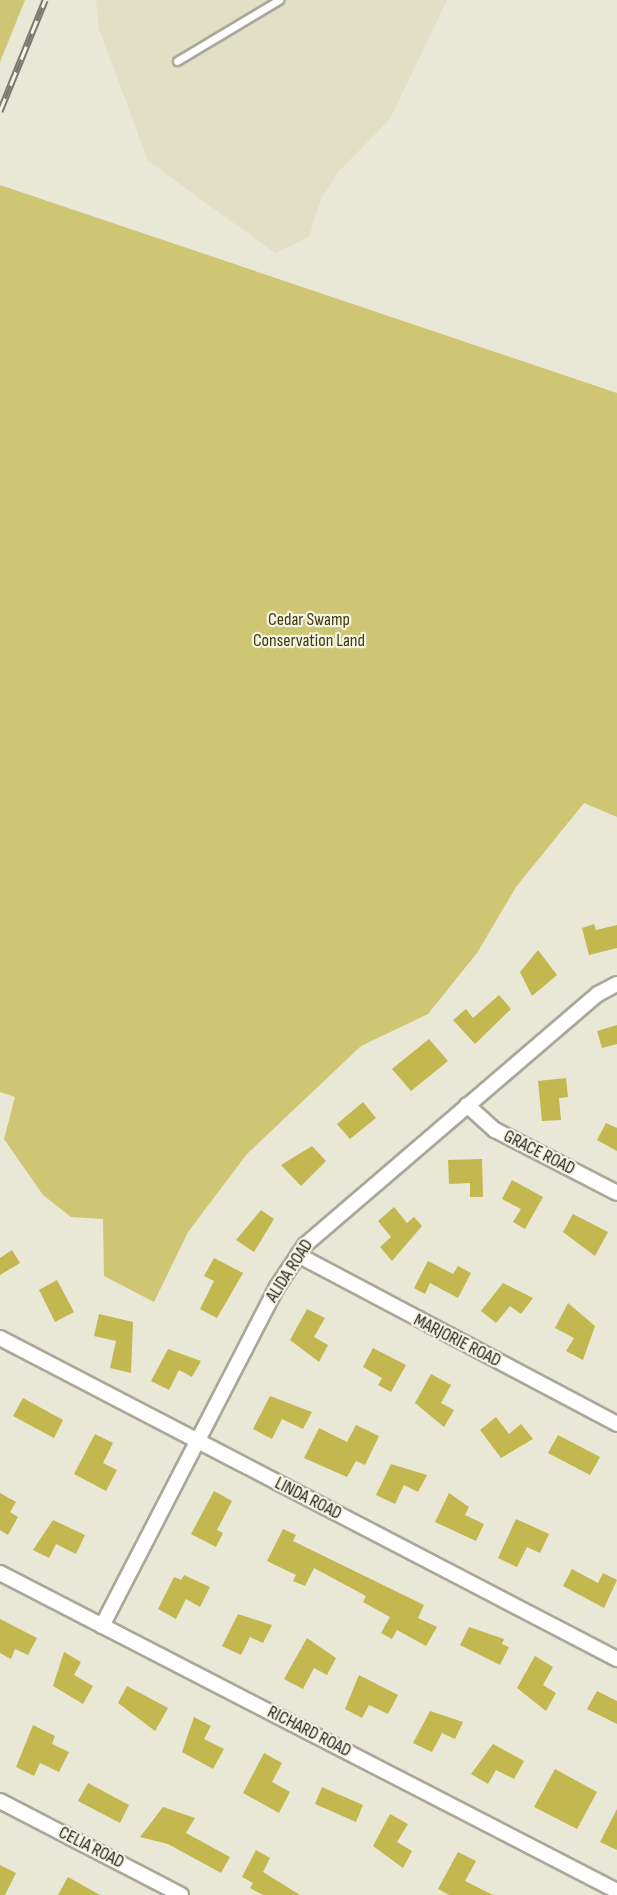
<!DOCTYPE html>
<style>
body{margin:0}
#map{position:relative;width:617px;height:1895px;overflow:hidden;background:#e9e7d6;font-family:"Sofia Sans Condensed",sans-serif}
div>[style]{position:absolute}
.built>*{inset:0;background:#e1dfc6}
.green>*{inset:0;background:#cfc674}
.building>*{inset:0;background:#c3b750}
.roads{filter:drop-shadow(2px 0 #a9a898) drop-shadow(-2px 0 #a9a898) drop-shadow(0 2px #a9a898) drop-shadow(0 -2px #a9a898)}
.lane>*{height:7px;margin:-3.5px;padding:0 3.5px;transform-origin:3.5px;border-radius:3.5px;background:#fff}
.street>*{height:14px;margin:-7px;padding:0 7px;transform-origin:7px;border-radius:7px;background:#fff}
.rail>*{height:7px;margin-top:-3.5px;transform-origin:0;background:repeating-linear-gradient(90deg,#f6f5e3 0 14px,#7a796e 0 28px);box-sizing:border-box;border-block:2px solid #7a796e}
span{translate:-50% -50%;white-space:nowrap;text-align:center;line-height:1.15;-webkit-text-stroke:4.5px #f6f5e3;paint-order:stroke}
.park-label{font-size:18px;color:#3f3a0e}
.street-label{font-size:18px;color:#25241e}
</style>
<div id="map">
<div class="built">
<i style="clip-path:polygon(96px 0,447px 0,390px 119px,338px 172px,321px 199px,309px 237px,275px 253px,148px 161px,99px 29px)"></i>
</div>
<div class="green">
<i style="clip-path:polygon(0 0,25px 0,0 62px)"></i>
<i style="clip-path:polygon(0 185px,617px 393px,617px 817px,584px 803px,516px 887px,477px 953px,428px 1014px,361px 1046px,247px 1154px,188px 1232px,154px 1302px,104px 1276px,103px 1219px,71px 1217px,43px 1195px,4px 1139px,15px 1097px,0 1092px)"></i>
</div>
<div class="building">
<i style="clip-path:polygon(594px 924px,596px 930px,617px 925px,617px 948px,589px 955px,582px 928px)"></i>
<i style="clip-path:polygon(538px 950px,557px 975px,532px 996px,520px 972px)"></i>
<i style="clip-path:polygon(499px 995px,511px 1009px,475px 1044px,453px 1020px,466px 1009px,473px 1018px)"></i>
<i style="clip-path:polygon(617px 1025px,617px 1044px,602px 1048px,597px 1031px)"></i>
<i style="clip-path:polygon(429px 1039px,448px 1061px,411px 1091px,392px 1069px)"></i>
<i style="clip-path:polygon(566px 1078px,568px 1097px,559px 1098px,561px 1120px,542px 1121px,538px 1081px)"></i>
<i style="clip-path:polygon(363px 1102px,376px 1118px,350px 1139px,337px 1124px)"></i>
<i style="clip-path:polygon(606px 1123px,617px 1128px,617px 1151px,597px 1140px)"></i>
<i style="clip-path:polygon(312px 1146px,326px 1161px,301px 1186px,281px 1165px)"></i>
<i style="clip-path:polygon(482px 1159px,483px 1197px,470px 1197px,470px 1183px,449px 1184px,448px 1160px)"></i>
<i style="clip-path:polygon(512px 1180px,543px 1197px,525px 1229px,513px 1222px,521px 1209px,502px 1199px)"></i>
<i style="clip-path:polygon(394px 1207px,407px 1223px,414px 1217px,422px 1226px,392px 1261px,380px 1247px,391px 1237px,378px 1221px)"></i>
<i style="clip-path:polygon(261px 1210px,274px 1219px,254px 1252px,236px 1240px)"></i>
<i style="clip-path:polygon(573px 1214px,608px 1232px,595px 1256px,563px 1232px)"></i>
<i style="clip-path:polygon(12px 1250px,20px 1263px,0 1275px,0 1258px)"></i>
<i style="clip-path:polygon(214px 1258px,243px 1273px,217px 1318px,200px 1309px,214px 1281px,204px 1276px)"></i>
<i style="clip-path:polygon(428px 1261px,453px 1274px,458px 1266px,471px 1273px,458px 1298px,430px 1283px,425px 1294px,414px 1288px)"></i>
<i style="clip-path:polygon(57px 1280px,74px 1312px,55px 1322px,39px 1290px)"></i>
<i style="clip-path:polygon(503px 1283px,533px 1298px,521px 1314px,510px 1306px,496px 1323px,481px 1311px)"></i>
<i style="clip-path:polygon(568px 1303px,595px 1326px,583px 1360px,566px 1351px,574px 1338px,555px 1328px)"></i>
<i style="clip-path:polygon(307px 1309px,325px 1318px,314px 1337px,328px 1345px,319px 1362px,290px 1340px)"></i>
<i style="clip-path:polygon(99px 1314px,133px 1322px,131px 1373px,110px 1368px,116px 1341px,94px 1336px)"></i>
<i style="clip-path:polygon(373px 1348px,406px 1365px,391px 1392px,378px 1385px,382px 1378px,363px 1367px)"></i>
<i style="clip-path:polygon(168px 1349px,201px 1361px,192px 1377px,179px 1370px,169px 1390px,151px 1381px)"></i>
<i style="clip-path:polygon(431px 1374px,451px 1385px,441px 1403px,454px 1410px,444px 1427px,415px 1403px)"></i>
<i style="clip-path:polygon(270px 1396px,312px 1412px,303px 1429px,282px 1419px,272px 1439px,253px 1429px)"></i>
<i style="clip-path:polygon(23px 1398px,63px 1420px,54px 1438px,13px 1416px)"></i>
<i style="clip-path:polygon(496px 1417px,509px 1434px,521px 1424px,533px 1439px,501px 1458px,480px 1430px)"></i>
<i style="clip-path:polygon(356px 1425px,379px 1436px,365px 1465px,356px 1461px,347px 1477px,304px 1458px,319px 1428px,347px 1442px)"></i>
<i style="clip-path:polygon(95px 1434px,113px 1443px,103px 1463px,117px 1470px,106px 1491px,74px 1474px)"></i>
<i style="clip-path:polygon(558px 1435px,600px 1457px,590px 1475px,548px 1453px)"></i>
<i style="clip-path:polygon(391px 1464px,427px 1475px,418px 1492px,404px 1485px,395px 1504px,376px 1495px)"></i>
<i style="clip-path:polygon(214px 1491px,232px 1501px,217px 1530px,223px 1533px,216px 1547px,191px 1534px)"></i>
<i style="clip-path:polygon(0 1493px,16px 1502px,10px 1512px,18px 1517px,8px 1535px,0 1530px)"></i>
<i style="clip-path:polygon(449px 1493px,469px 1507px,465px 1515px,484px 1524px,476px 1541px,435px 1522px)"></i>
<i style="clip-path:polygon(516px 1519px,549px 1534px,540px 1553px,527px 1547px,517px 1567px,498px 1558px)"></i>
<i style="clip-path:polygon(53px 1520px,85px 1535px,76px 1554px,56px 1544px,49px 1558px,33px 1550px)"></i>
<i style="clip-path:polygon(283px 1529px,296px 1535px,293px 1541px,424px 1605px,418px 1618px,437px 1627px,426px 1646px,397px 1630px,392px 1639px,381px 1633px,390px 1617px,363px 1602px,366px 1596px,314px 1568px,305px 1586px,293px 1581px,296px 1575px,267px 1561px)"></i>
<i style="clip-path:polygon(572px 1569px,598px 1583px,603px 1573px,617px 1580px,604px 1608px,563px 1586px)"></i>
<i style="clip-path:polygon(184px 1575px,210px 1587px,200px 1607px,186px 1599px,176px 1619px,158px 1609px,174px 1577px,181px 1580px)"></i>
<i style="clip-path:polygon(238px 1614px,272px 1625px,263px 1643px,250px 1637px,241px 1655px,222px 1646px)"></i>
<i style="clip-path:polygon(0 1619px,37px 1638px,28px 1655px,15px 1649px,11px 1659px,0 1653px)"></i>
<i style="clip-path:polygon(469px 1627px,504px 1639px,502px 1644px,509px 1647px,500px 1665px,460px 1645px)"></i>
<i style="clip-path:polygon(307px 1638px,336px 1658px,327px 1675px,314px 1668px,303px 1689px,284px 1679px)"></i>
<i style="clip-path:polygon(64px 1652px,81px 1662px,74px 1675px,93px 1686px,83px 1704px,53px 1686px)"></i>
<i style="clip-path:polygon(535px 1656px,553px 1667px,543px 1685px,556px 1693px,546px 1711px,517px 1688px)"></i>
<i style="clip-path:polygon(359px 1675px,398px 1695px,388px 1714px,369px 1705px,362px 1718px,345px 1709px)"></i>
<i style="clip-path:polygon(127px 1686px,168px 1708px,155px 1731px,118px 1703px)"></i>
<i style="clip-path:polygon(597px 1691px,617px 1701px,617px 1724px,587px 1709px)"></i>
<i style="clip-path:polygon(430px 1711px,463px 1722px,455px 1739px,442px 1733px,432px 1752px,413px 1743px)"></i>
<i style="clip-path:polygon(194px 1717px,211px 1726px,204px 1739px,224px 1749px,213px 1769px,182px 1752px)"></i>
<i style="clip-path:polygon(33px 1725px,55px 1736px,52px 1744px,69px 1752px,59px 1772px,40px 1763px,34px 1776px,16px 1767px)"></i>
<i style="clip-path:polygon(493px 1744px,524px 1761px,514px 1779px,496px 1770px,488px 1784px,471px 1774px)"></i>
<i style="clip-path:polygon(264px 1753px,282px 1763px,272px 1782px,290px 1792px,279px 1813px,243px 1793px)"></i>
<i style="clip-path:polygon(555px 1769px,597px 1792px,577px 1829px,534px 1807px)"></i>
<i style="clip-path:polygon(88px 1783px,129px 1805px,120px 1823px,78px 1801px)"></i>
<i style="clip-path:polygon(322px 1787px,363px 1805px,356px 1822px,315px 1804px)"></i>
<i style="clip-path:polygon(163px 1807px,195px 1818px,186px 1833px,230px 1857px,221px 1873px,168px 1844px,140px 1837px)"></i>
<i style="clip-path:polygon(617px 1809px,617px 1850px,600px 1842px)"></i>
<i style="clip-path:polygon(390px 1814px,408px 1824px,397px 1842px,412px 1851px,403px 1868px,373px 1846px)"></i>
<i style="clip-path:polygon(256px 1850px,270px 1858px,263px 1872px,300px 1895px,263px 1895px,250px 1888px,253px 1883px,242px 1877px)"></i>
<i style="clip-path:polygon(458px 1852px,476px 1861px,465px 1881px,493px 1895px,449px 1895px,438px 1889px)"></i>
<i style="clip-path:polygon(0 1865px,16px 1873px,5px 1895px,0 1895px)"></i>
<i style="clip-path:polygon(68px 1877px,100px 1895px,58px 1895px)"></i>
</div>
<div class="roads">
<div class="lane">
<i style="left:177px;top:61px;width:119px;rotate:-30.9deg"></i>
</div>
<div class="street">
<i style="left:467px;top:1105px;width:38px;rotate:42deg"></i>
<i style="left:495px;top:1130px;width:137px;rotate:27.3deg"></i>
<i style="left:298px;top:1255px;width:361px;rotate:27.9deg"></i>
<i style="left:0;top:1338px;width:696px;rotate:27.49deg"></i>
<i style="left:0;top:1573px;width:694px;rotate:27.27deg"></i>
<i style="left:102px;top:1626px;width:382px;rotate:-62.7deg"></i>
<i style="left:277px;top:1287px;width:50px;rotate:-56.3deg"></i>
<i style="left:305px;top:1245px;width:386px;rotate:-40.6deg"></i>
<i style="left:598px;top:994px;width:21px;rotate:-28deg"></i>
<i style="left:0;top:1801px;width:204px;rotate:27.4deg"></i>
</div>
</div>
<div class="rail">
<i style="left:0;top:111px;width:120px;rotate:-67.9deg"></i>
</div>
<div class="park-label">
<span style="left:309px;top:631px">Cedar Swamp<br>Conservation Land</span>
</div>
<div class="street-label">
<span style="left:539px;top:1153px;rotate:27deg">GRACE ROAD</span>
<span style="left:290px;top:1271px;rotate:-57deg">ALIDA ROAD</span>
<span style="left:457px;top:1341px;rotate:27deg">MARJORIE ROAD</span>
<span style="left:308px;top:1499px;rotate:27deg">LINDA ROAD</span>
<span style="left:309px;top:1732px;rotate:27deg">RICHARD ROAD</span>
<span style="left:91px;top:1848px;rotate:27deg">CELIA ROAD</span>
</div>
</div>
